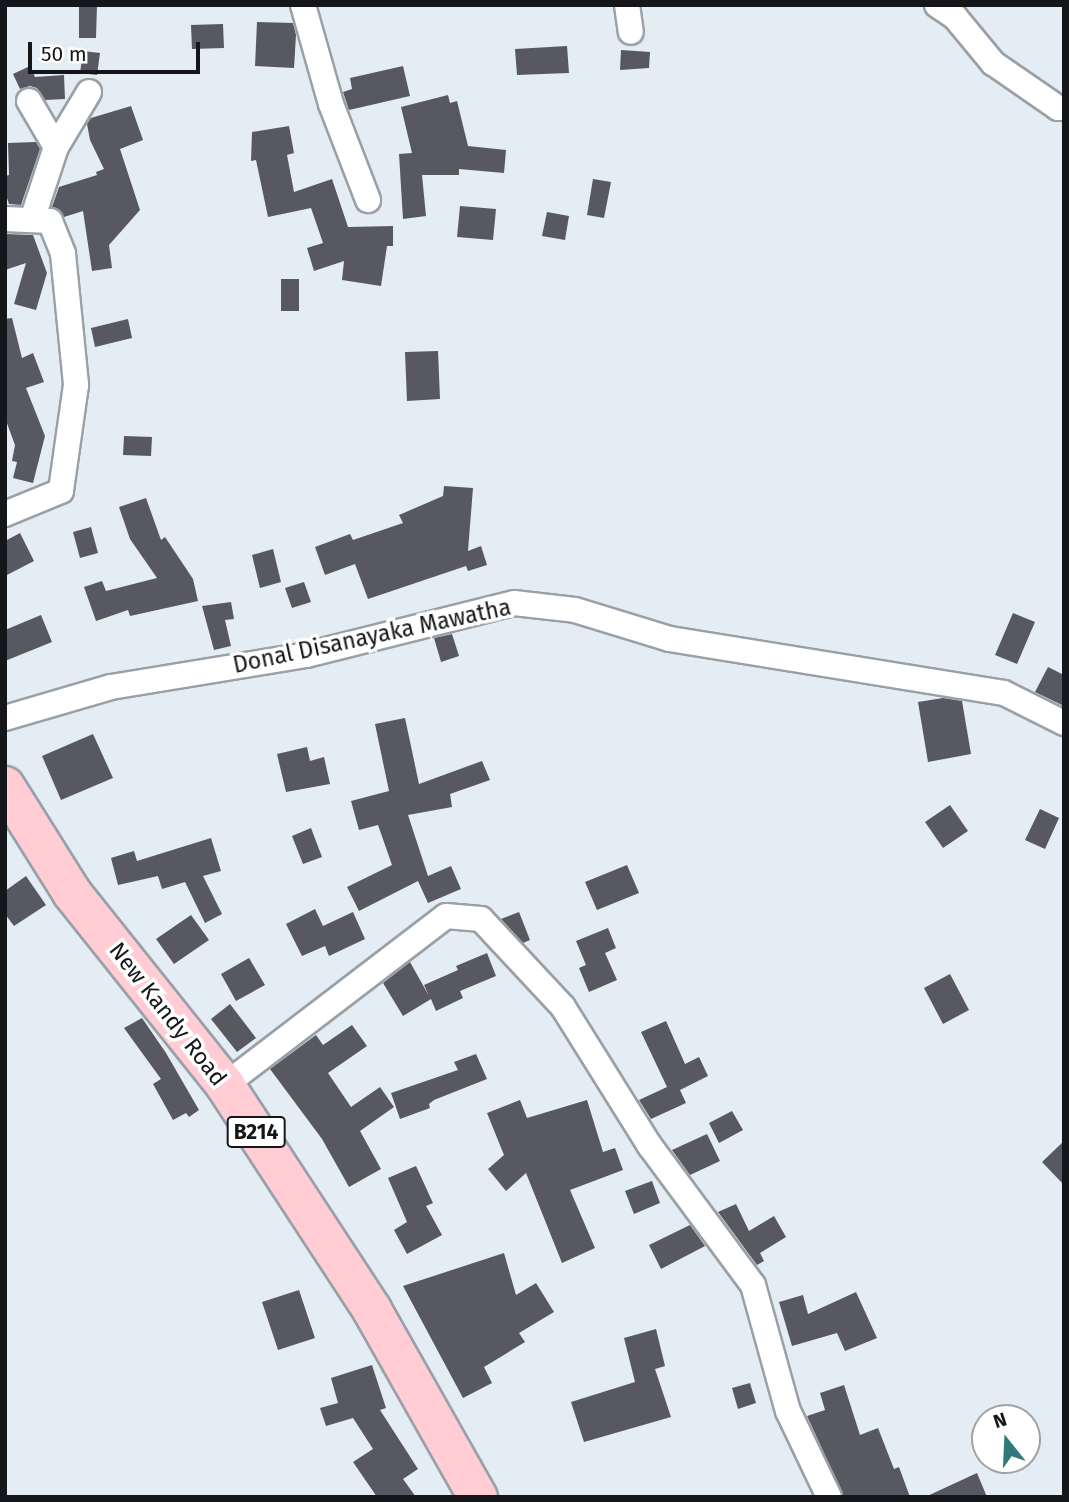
<!DOCTYPE html>
<style>
body{margin:0}
#map{position:relative;width:1069px;height:1502px;overflow:hidden;background:#e4ecf4;font-family:"Fira Sans",sans-serif}
div>[style]{position:absolute}
.building>*{inset:0;background:#585860}
.roads{filter:drop-shadow(2px 0 #99a0a8) drop-shadow(-2px 0 #99a0a8) drop-shadow(0 2px #99a0a8) drop-shadow(0 -2px #99a0a8)}
.street>*{height:24px;margin:-12px;padding:0 12px;transform-origin:12px;border-radius:12px;background:#fff}
.primary>*{height:38px;margin:-19px;padding:0 19px;transform-origin:19px;border-radius:19px;background:#ffcdd3}
span{translate:-50% -50%;white-space:nowrap;text-align:center;line-height:1.15;-webkit-text-stroke:7px #fff;paint-order:stroke}
.shield-label span{padding:2px 5px;background:#fff;border:2px solid;border-radius:5px;-webkit-text-stroke-width:0}
.shield-label{font-size:21px;color:#141619;font-weight:700}
.street-label{font-size:23px;color:#141619}
.frame{position:absolute;inset:0;border:7px solid #141619;pointer-events:none}
.north{position:absolute;left:971px;top:1404px;width:70px;height:70px;box-sizing:border-box;background:#fff;border:2px solid #a1a2a3;border-radius:50%;rotate:342deg;font-size:19px;font-weight:700;line-height:28px;text-align:center;color:#141619}
.north::after{content:'';display:block;margin:auto;width:24px;height:32px;background:#307a7c;clip-path:polygon(50% 0,100% 100%,50% 72%,0 100%)}
.scale{position:absolute;left:28px;top:42px;width:172px;height:32px;box-sizing:border-box;border:4px solid #141619;border-top:0;padding-left:9px;font-size:21px;line-height:24px;white-space:nowrap;color:#141619;-webkit-text-stroke:5px #fff;paint-order:stroke}
</style>
<div id="map">
<div class="building">
<i style="clip-path:polygon(79px 5px,97px 5px,96px 38px,79px 38px)"></i>
<i style="clip-path:polygon(257px 22px,293px 23px,296px 35px,294px 68px,255px 66px)"></i>
<i style="clip-path:polygon(223px 24px,224px 48px,192px 49px,191px 25px)"></i>
<i style="clip-path:polygon(567px 46px,569px 73px,517px 75px,515px 49px)"></i>
<i style="clip-path:polygon(621px 50px,650px 52px,649px 68px,620px 70px)"></i>
<i style="clip-path:polygon(83px 51px,100px 53px,97px 75px,80px 73px)"></i>
<i style="clip-path:polygon(30px 66px,35px 77px,64px 75px,65px 99px,45px 100px,37px 88px,30px 86px,20px 89px,13px 74px)"></i>
<i style="clip-path:polygon(403px 66px,410px 96px,349px 110px,343px 92px,352px 89px,350px 78px)"></i>
<i style="clip-path:polygon(448px 95px,450px 103px,457px 101px,468px 146px,506px 150px,504px 173px,459px 169px,459px 175px,422px 175px,426px 216px,403px 219px,399px 154px,412px 153px,401px 107px)"></i>
<i style="clip-path:polygon(131px 106px,143px 140px,120px 149px,140px 210px,109px 245px,112px 268px,92px 271px,83px 211px,64px 217px,52px 207px,59px 187px,97px 175px,96px 172px,104px 169px,90px 140px,87px 124px,91px 118px)"></i>
<i style="clip-path:polygon(289px 126px,294px 153px,287px 155px,294px 192px,332px 179px,348px 227px,393px 226px,393px 246px,387px 246px,381px 286px,342px 280px,344px 261px,314px 271px,307px 248px,323px 243px,311px 208px,268px 217px,256px 160px,251px 161px,252px 132px)"></i>
<i style="clip-path:polygon(36px 142px,40px 149px,21px 205px,9px 204px,5px 192px,5px 176px,9px 175px,8px 143px)"></i>
<i style="clip-path:polygon(593px 179px,611px 182px,604px 218px,587px 215px)"></i>
<i style="clip-path:polygon(460px 206px,496px 209px,493px 240px,457px 237px)"></i>
<i style="clip-path:polygon(547px 212px,569px 216px,565px 240px,542px 236px)"></i>
<i style="clip-path:polygon(5px 234px,33px 235px,47px 273px,36px 310px,14px 304px,26px 263px,5px 270px)"></i>
<i style="clip-path:polygon(281px 279px,299px 279px,299px 311px,281px 311px)"></i>
<i style="clip-path:polygon(12px 318px,22px 358px,33px 353px,44px 382px,26px 388px,45px 436px,33px 483px,13px 478px,17px 462px,12px 461px,15px 445px,5px 418px,5px 319px)"></i>
<i style="clip-path:polygon(128px 319px,132px 338px,95px 347px,91px 328px)"></i>
<i style="clip-path:polygon(438px 351px,440px 399px,407px 401px,405px 352px)"></i>
<i style="clip-path:polygon(124px 436px,152px 437px,151px 456px,123px 455px)"></i>
<i style="clip-path:polygon(444px 486px,473px 488px,468px 551px,481px 546px,487px 565px,468px 571px,466px 566px,368px 599px,355px 564px,325px 575px,315px 547px,350px 534px,353px 540px,403px 523px,399px 515px,443px 496px)"></i>
<i style="clip-path:polygon(146px 498px,161px 540px,165px 537px,193px 579px,198px 601px,130px 616px,128px 610px,96px 621px,84px 587px,102px 581px,106px 591px,157px 578px,130px 539px,119px 507px)"></i>
<i style="clip-path:polygon(91px 527px,98px 553px,80px 558px,73px 532px)"></i>
<i style="clip-path:polygon(20px 533px,34px 561px,5px 576px,5px 541px)"></i>
<i style="clip-path:polygon(273px 549px,281px 582px,260px 588px,252px 555px)"></i>
<i style="clip-path:polygon(304px 582px,311px 602px,292px 608px,285px 588px)"></i>
<i style="clip-path:polygon(231px 602px,234px 619px,225px 620px,231px 646px,214px 650px,202px 606px)"></i>
<i style="clip-path:polygon(1013px 613px,1035px 622px,1017px 664px,995px 655px)"></i>
<i style="clip-path:polygon(41px 615px,52px 642px,5px 661px,5px 630px)"></i>
<i style="clip-path:polygon(452px 634px,459px 656px,441px 662px,434px 638px)"></i>
<i style="clip-path:polygon(1048px 667px,1064px 675px,1064px 706px,1035px 692px)"></i>
<i style="clip-path:polygon(943px 698px,962px 701px,971px 754px,928px 762px,918px 702px)"></i>
<i style="clip-path:polygon(405px 718px,419px 784px,482px 761px,490px 780px,450px 794px,452px 807px,408px 815px,428px 876px,451px 866px,461px 889px,428px 903px,418px 881px,359px 911px,347px 887px,392px 865px,378px 825px,359px 830px,351px 801px,389px 791px,375px 724px)"></i>
<i style="clip-path:polygon(93px 734px,113px 778px,61px 800px,42px 756px)"></i>
<i style="clip-path:polygon(307px 747px,310px 761px,324px 757px,330px 784px,286px 792px,277px 754px)"></i>
<i style="clip-path:polygon(950px 805px,968px 831px,943px 848px,925px 822px)"></i>
<i style="clip-path:polygon(1040px 809px,1059px 818px,1045px 849px,1025px 840px)"></i>
<i style="clip-path:polygon(311px 828px,322px 857px,303px 864px,292px 836px)"></i>
<i style="clip-path:polygon(211px 838px,221px 871px,203px 876px,222px 914px,205px 923px,185px 882px,162px 889px,158px 876px,118px 885px,111px 858px,134px 851px,137px 861px)"></i>
<i style="clip-path:polygon(627px 865px,639px 893px,597px 910px,585px 882px)"></i>
<i style="clip-path:polygon(26px 876px,46px 905px,14px 926px,5px 914px,5px 891px)"></i>
<i style="clip-path:polygon(315px 909px,323px 926px,353px 912px,365px 939px,329px 956px,325px 946px,302px 956px,286px 924px)"></i>
<i style="clip-path:polygon(519px 912px,530px 940px,523px 943px,501px 919px)"></i>
<i style="clip-path:polygon(191px 915px,209px 940px,174px 964px,156px 939px)"></i>
<i style="clip-path:polygon(608px 928px,616px 948px,605px 953px,617px 980px,589px 992px,579px 968px,586px 965px,576px 941px)"></i>
<i style="clip-path:polygon(487px 953px,496px 976px,460px 991px,463px 998px,436px 1011px,431px 999px,403px 1016px,383px 983px,410px 962px,429px 996px,424px 985px,458px 970px,456px 966px)"></i>
<i style="clip-path:polygon(249px 958px,265px 985px,236px 1001px,221px 974px)"></i>
<i style="clip-path:polygon(950px 974px,969px 1010px,943px 1024px,924px 988px)"></i>
<i style="clip-path:polygon(230px 1004px,256px 1038px,237px 1052px,211px 1019px)"></i>
<i style="clip-path:polygon(142px 1018px,166px 1053px,199px 1110px,189px 1117px,186px 1113px,173px 1120px,153px 1084px,161px 1079px,124px 1028px)"></i>
<i style="clip-path:polygon(666px 1021px,685px 1064px,699px 1057px,708px 1076px,680px 1090px,686px 1103px,651px 1119px,639px 1100px,667px 1087px,641px 1032px)"></i>
<i style="clip-path:polygon(352px 1025px,367px 1046px,328px 1073px,351px 1107px,380px 1087px,394px 1107px,360px 1131px,381px 1169px,349px 1187px,322px 1139px,270px 1069px,316px 1035px,323px 1045px)"></i>
<i style="clip-path:polygon(476px 1054px,487px 1079px,434px 1100px,429px 1104px,430px 1108px,400px 1119px,391px 1093px,458px 1070px,454px 1062px)"></i>
<i style="clip-path:polygon(520px 1100px,527px 1118px,587px 1100px,603px 1152px,615px 1148px,623px 1170px,570px 1190px,595px 1248px,562px 1263px,526px 1173px,506px 1191px,488px 1169px,504px 1155px,487px 1113px)"></i>
<i style="clip-path:polygon(732px 1111px,743px 1130px,719px 1143px,709px 1123px)"></i>
<i style="clip-path:polygon(707px 1134px,720px 1161px,690px 1175px,672px 1150px)"></i>
<i style="clip-path:polygon(1064px 1141px,1064px 1185px,1042px 1162px)"></i>
<i style="clip-path:polygon(416px 1166px,433px 1203px,426px 1206px,442px 1235px,407px 1254px,394px 1230px,407px 1222px,388px 1178px)"></i>
<i style="clip-path:polygon(652px 1181px,660px 1203px,634px 1214px,625px 1191px)"></i>
<i style="clip-path:polygon(736px 1204px,749px 1231px,774px 1216px,786px 1237px,760px 1253px,764px 1261px,757px 1265px,718px 1212px)"></i>
<i style="clip-path:polygon(690px 1225px,705px 1246px,661px 1269px,649px 1245px)"></i>
<i style="clip-path:polygon(504px 1253px,516px 1295px,536px 1283px,554px 1312px,519px 1333px,525px 1342px,484px 1367px,492px 1383px,463px 1398px,403px 1286px)"></i>
<i style="clip-path:polygon(299px 1290px,315px 1338px,278px 1350px,262px 1302px)"></i>
<i style="clip-path:polygon(856px 1292px,877px 1338px,845px 1351px,837px 1333px,792px 1346px,779px 1302px,803px 1295px,808px 1314px)"></i>
<i style="clip-path:polygon(656px 1329px,665px 1366px,655px 1369px,671px 1417px,584px 1442px,571px 1402px,635px 1382px,624px 1338px)"></i>
<i style="clip-path:polygon(372px 1365px,386px 1408px,380px 1410px,418px 1469px,403px 1479px,416px 1497px,377px 1497px,353px 1462px,373px 1449px,353px 1418px,326px 1426px,320px 1408px,338px 1403px,331px 1378px)"></i>
<i style="clip-path:polygon(750px 1383px,756px 1403px,738px 1409px,732px 1388px)"></i>
<i style="clip-path:polygon(844px 1385px,860px 1435px,878px 1428px,894px 1469px,899px 1467px,910px 1497px,844px 1497px,807px 1416px,825px 1410px,820px 1393px)"></i>
<i style="clip-path:polygon(977px 1473px,987px 1497px,925px 1497px)"></i>
</div>
<div class="roads">
<div class="street">
<i style="left:303px;top:5px;width:103px;rotate:74.2deg"></i>
<i style="left:331px;top:104px;width:103px;rotate:68.9deg"></i>
<i style="left:627px;top:5px;width:27px;rotate:82deg"></i>
<i style="left:937px;top:5px;width:22px;rotate:34deg"></i>
<i style="left:955px;top:17px;width:60px;rotate:50.4deg"></i>
<i style="left:993px;top:63px;width:79px;rotate:34.7deg"></i>
<i style="left:1058px;top:108px;width:6px"></i>
<i style="left:29px;top:101px;width:53px;rotate:59.6deg"></i>
<i style="left:5px;top:219px;width:45px;rotate:2.5deg"></i>
<i style="left:50px;top:221px;width:35px;rotate:68deg"></i>
<i style="left:63px;top:254px;width:132px;rotate:84.3deg"></i>
<i style="left:76px;top:385px;width:107px;rotate:98.1deg"></i>
<i style="left:61px;top:491px;width:61px;rotate:157.7deg"></i>
<i style="left:32px;top:220px;width:77px;rotate:-71.8deg"></i>
<i style="left:56px;top:147px;width:64px;rotate:-59deg"></i>
<i style="left:5px;top:718px;width:110px;rotate:-16.3deg"></i>
<i style="left:111px;top:687px;width:198px;rotate:-9.3deg"></i>
<i style="left:306px;top:655px;width:214px;rotate:-14deg"></i>
<i style="left:514px;top:603px;width:61px;rotate:6.5deg"></i>
<i style="left:575px;top:610px;width:99px;rotate:17deg"></i>
<i style="left:670px;top:639px;width:338px;rotate:9.2deg"></i>
<i style="left:1004px;top:693px;width:67px;rotate:26.6deg"></i>
<i style="left:225px;top:1085px;width:278px;rotate:-37.4deg"></i>
<i style="left:446px;top:916px;width:35px;rotate:5deg"></i>
<i style="left:481px;top:919px;width:120px;rotate:47deg"></i>
<i style="left:563px;top:1007px;width:164px;rotate:58deg"></i>
<i style="left:650px;top:1146px;width:173px;rotate:53.5deg"></i>
<i style="left:753px;top:1285px;width:131px;rotate:74.5deg"></i>
<i style="left:788px;top:1411px;width:95px;rotate:64.5deg"></i>
</div>
<div class="primary">
<i style="left:5px;top:786px;width:126px;rotate:57.9deg"></i>
<i style="left:72px;top:893px;width:246px;rotate:51.4deg"></i>
<i style="left:225px;top:1085px;width:269px;rotate:56.8deg"></i>
<i style="left:372px;top:1310px;width:215px;rotate:60.5deg"></i>
</div>
</div>
<div class="shield-label">
<span style="left:256px;top:1132px">B214</span>
</div>
<div class="street-label">
<span style="left:372px;top:636px;rotate:-12deg">Donal Disanayaka Mawatha</span>
<span style="left:168px;top:1014px;rotate:52deg">New Kandy Road</span>
</div>
<div class="frame"></div>
<div class="north">N</div>
<div class="scale">50 m</div>
</div>
